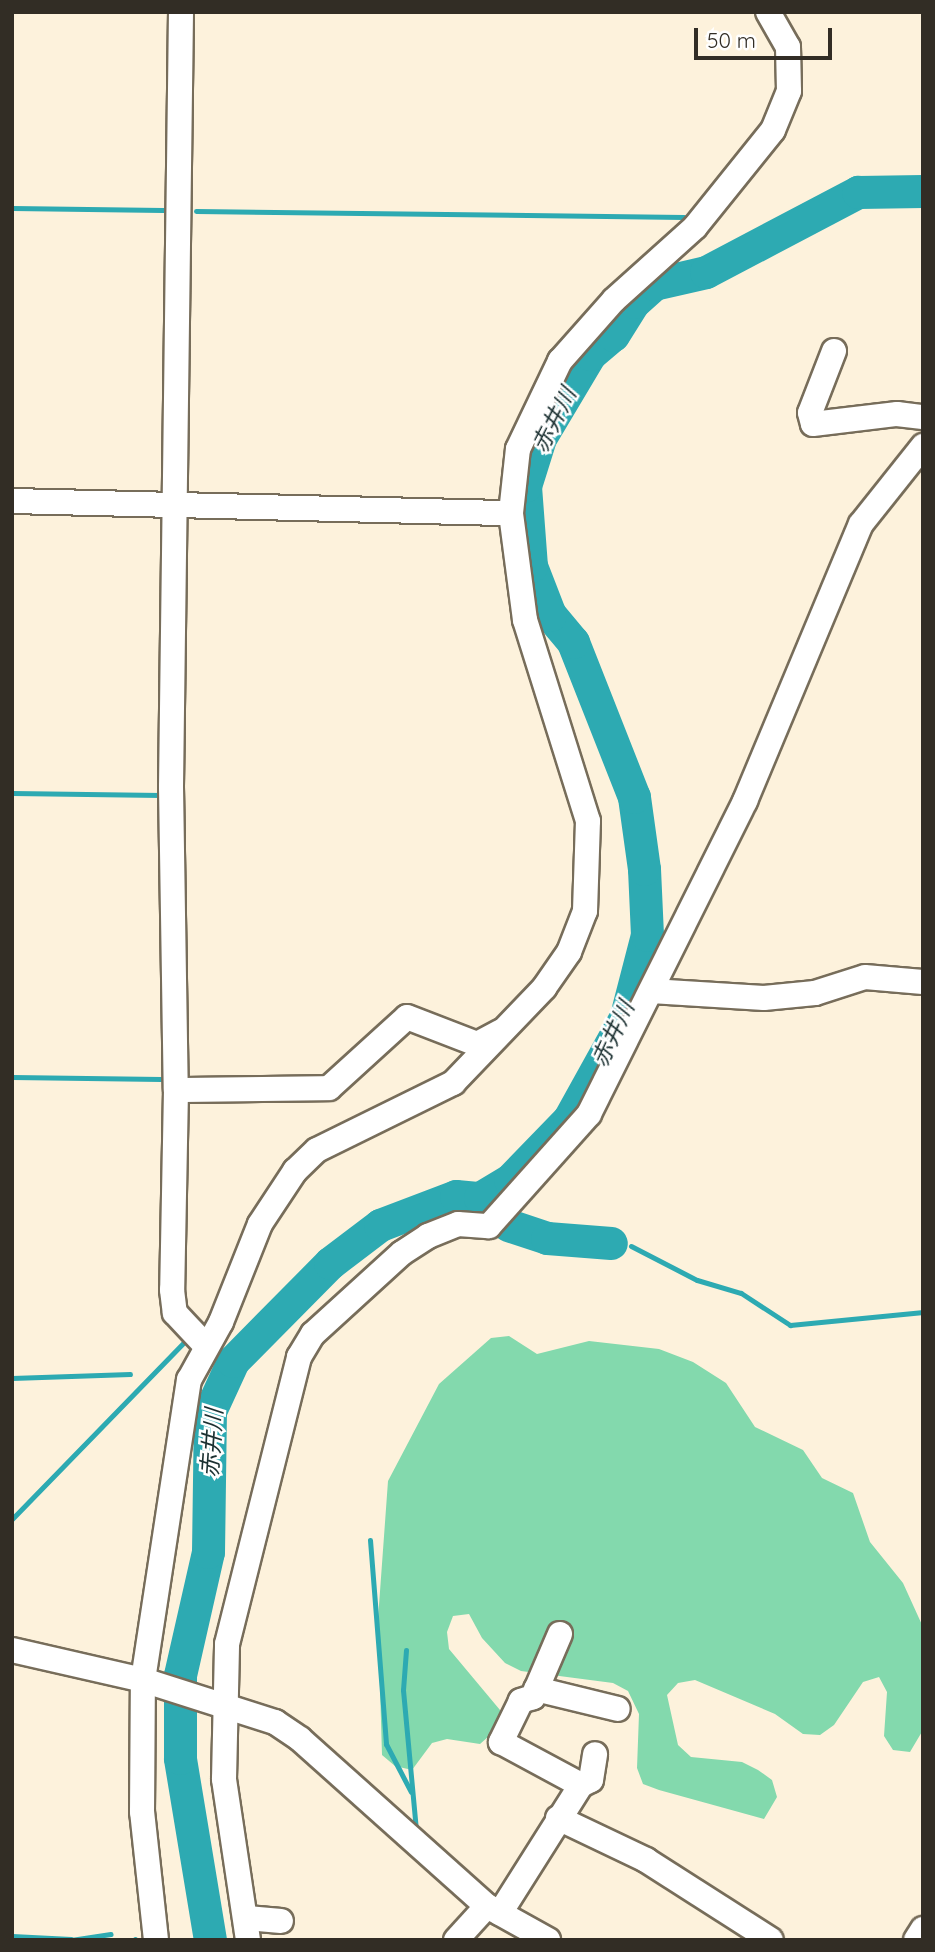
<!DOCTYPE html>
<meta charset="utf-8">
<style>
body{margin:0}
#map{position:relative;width:935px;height:1952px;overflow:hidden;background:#fdf2dc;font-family:Quicksand,"Noto Sans JP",sans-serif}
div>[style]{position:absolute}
.forest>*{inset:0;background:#83d9ad}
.stream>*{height:5px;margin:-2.5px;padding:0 2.5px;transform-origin:2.5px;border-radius:2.5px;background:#2daab2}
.river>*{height:33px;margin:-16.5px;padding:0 16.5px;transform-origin:16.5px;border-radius:16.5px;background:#2daab2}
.roads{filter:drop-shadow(2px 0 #776d5a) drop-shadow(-2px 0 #776d5a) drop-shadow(0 2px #776d5a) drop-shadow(0 -2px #776d5a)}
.minor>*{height:24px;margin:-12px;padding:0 12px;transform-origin:12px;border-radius:12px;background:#fff}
span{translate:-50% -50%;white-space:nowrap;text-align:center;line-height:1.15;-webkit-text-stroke:5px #fff;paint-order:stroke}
.water-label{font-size:23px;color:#1b3031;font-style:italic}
.frame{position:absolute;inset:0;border:14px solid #322d25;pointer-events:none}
.scale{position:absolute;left:694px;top:28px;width:138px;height:32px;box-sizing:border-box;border:4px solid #322d25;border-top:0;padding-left:9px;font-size:21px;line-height:24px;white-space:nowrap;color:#322d25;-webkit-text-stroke:5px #fff;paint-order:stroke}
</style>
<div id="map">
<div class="forest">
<i style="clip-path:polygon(509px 1336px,537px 1354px,589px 1341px,659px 1349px,693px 1362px,726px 1383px,755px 1427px,803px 1450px,822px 1478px,853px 1493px,870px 1542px,903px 1583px,923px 1627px,923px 1730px,910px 1752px,893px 1750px,884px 1736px,887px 1692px,879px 1677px,863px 1682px,834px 1725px,820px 1735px,803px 1734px,775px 1714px,695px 1680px,678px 1683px,667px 1695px,678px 1745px,691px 1757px,742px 1762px,758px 1770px,772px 1780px,777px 1797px,764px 1819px,659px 1790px,643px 1784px,637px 1768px,639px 1714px,628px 1691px,613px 1683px,521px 1671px,505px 1663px,482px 1638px,469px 1614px,453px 1616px,447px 1632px,449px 1649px,505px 1716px,497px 1729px,480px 1744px,447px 1739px,432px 1743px,412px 1770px,395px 1766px,382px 1755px,378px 1619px,388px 1481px,439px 1384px,491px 1338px)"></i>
</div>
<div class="stream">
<i style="left:12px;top:208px;width:151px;rotate:0.8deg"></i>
<i style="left:196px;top:211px;width:488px;rotate:0.7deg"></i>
<i style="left:12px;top:793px;width:149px;rotate:0.8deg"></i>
<i style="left:12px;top:1077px;width:149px;rotate:0.8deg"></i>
<i style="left:631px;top:1246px;width:74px;rotate:27.3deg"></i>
<i style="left:697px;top:1280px;width:46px;rotate:16.5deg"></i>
<i style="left:741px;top:1293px;width:59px;rotate:33.1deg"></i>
<i style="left:790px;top:1325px;width:134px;rotate:-5.6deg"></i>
<i style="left:12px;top:1378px;width:118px;rotate:-1.9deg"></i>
<i style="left:12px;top:1519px;width:248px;rotate:-45.8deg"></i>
<i style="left:370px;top:1540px;width:205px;rotate:85.5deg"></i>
<i style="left:386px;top:1744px;width:54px;rotate:62.5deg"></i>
<i style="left:406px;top:1650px;width:40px;rotate:94.3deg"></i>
<i style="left:403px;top:1690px;width:141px;rotate:84.7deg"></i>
<i style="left:12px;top:1936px;width:59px;rotate:2.9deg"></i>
<i style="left:135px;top:1939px;width:1px;rotate:90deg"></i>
<i style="left:71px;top:1940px;width:40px;rotate:-8.5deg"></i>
</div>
<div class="river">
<i style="left:508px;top:1225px;width:41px;rotate:18.4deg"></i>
<i style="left:547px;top:1238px;width:64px;rotate:4.5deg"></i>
<i style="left:210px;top:1940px;width:184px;rotate:-99.4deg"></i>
<i style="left:180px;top:1758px;width:83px;rotate:-90deg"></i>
<i style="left:180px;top:1675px;width:126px;rotate:-77.2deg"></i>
<i style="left:208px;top:1552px;width:141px;rotate:-89.2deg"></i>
<i style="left:210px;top:1411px;width:55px;rotate:-65.3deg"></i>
<i style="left:233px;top:1361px;width:138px;rotate:-45.3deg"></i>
<i style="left:330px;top:1263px;width:63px;rotate:-37.2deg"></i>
<i style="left:380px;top:1225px;width:81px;rotate:-20.9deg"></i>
<i style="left:456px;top:1196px;width:24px;rotate:5deg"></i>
<i style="left:480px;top:1198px;width:35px;rotate:-31deg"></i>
<i style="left:510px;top:1180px;width:85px;rotate:-46deg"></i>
<i style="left:569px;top:1119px;width:118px;rotate:-61deg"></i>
<i style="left:626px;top:1016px;width:84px;rotate:-75.5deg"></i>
<i style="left:647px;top:935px;width:66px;rotate:-92.6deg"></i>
<i style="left:644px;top:869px;width:73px;rotate:-97.9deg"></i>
<i style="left:634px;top:797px;width:167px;rotate:-111.5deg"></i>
<i style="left:573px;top:642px;width:35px;rotate:-130deg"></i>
<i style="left:550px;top:615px;width:53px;rotate:-111.2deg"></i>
<i style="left:531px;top:566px;width:80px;rotate:-94.3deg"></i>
<i style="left:525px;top:486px;width:50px;rotate:-72.6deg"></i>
<i style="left:540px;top:438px;width:98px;rotate:-59.2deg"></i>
<i style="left:590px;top:354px;width:30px;rotate:-40deg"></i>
<i style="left:613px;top:335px;width:39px;rotate:-58deg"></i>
<i style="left:634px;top:302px;width:27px;rotate:-42deg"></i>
<i style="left:654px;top:284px;width:53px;rotate:-13deg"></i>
<i style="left:706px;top:272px;width:172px;rotate:-27.8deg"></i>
<i style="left:858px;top:192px;width:65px;rotate:-0.9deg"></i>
</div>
<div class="roads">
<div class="minor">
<i style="left:181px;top:12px;width:775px;rotate:90.74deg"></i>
<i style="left:171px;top:787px;width:303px;rotate:89.1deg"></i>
<i style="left:176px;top:1090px;width:200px;rotate:91.1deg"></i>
<i style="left:172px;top:1290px;width:23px;rotate:83deg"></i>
<i style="left:175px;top:1313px;width:45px;rotate:46.8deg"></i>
<i style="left:834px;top:351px;width:66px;rotate:111.2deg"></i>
<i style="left:810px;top:413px;width:11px;rotate:75deg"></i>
<i style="left:813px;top:424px;width:85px;rotate:-6.8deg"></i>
<i style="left:897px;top:414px;width:26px;rotate:7deg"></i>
<i style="left:12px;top:501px;width:499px;rotate:1.4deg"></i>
<i style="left:651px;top:991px;width:113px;rotate:3.5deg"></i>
<i style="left:764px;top:998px;width:51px;rotate:-5.6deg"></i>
<i style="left:815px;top:993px;width:52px;rotate:-17.7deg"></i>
<i style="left:865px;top:977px;width:58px;rotate:4.9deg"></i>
<i style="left:176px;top:1090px;width:153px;rotate:-0.7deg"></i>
<i style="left:329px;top:1088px;width:105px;rotate:-42.3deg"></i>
<i style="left:407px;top:1017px;width:75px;rotate:21.1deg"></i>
<i style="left:477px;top:1044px;width:26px;rotate:-28deg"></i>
<i style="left:560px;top:1634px;width:69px;rotate:113.2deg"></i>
<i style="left:533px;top:1697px;width:13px;rotate:162deg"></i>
<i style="left:521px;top:1701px;width:46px;rotate:116deg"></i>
<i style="left:501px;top:1742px;width:91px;rotate:28.3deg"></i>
<i style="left:12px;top:1650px;width:134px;rotate:12.9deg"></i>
<i style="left:143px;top:1680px;width:139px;rotate:17.7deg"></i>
<i style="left:275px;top:1722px;width:30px;rotate:34deg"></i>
<i style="left:300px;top:1739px;width:251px;rotate:41.8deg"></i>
<i style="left:487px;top:1906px;width:70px;rotate:29.1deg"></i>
<i style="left:536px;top:1689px;width:84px;rotate:13.7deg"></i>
<i style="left:558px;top:1818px;width:98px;rotate:25.5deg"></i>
<i style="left:646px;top:1860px;width:148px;rotate:32.6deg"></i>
<i style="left:500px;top:1913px;width:151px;rotate:-57.7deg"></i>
<i style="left:581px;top:1785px;width:11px;rotate:-27deg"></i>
<i style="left:591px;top:1780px;width:26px;rotate:-81deg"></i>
<i style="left:247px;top:1918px;width:34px;rotate:5deg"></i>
<i style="left:156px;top:1940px;width:129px;rotate:-96.2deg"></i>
<i style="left:142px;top:1812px;width:132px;rotate:-89.6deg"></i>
<i style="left:143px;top:1680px;width:304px;rotate:-81.3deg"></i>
<i style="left:189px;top:1380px;width:66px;rotate:-61.1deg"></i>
<i style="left:221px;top:1322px;width:105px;rotate:-68.3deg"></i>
<i style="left:260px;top:1224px;width:64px;rotate:-56.6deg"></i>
<i style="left:295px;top:1171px;width:30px;rotate:-44deg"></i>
<i style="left:317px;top:1150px;width:152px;rotate:-26.2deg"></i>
<i style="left:453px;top:1083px;width:132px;rotate:-46.2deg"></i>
<i style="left:544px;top:988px;width:44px;rotate:-55.2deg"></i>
<i style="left:569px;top:952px;width:44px;rotate:-68.7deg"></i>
<i style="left:585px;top:911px;width:90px;rotate:-88.1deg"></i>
<i style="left:588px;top:821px;width:211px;rotate:-107.4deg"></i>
<i style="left:525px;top:620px;width:108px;rotate:-97.5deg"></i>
<i style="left:511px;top:513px;width:64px;rotate:-83.8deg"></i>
<i style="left:518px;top:449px;width:98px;rotate:-64.5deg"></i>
<i style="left:560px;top:361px;width:81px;rotate:-48.5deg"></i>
<i style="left:614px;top:300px;width:109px;rotate:-42deg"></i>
<i style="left:695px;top:227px;width:124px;rotate:-51.2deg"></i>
<i style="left:773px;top:130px;width:42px;rotate:-67.7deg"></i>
<i style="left:789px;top:91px;width:44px;rotate:-91.3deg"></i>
<i style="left:788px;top:47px;width:40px;rotate:-119.7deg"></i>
<i style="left:248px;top:1940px;width:163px;rotate:-98.5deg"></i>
<i style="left:224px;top:1779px;width:135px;rotate:-88.7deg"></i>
<i style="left:227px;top:1644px;width:296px;rotate:-75.9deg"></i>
<i style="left:299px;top:1357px;width:27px;rotate:-59deg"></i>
<i style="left:313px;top:1334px;width:120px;rotate:-42.3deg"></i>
<i style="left:402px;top:1253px;width:31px;rotate:-33deg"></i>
<i style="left:428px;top:1236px;width:32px;rotate:-22deg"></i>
<i style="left:458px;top:1224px;width:31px;rotate:4deg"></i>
<i style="left:489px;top:1226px;width:150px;rotate:-48.2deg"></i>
<i style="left:589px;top:1114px;width:350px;rotate:-63.5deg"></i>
<i style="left:745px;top:801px;width:300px;rotate:-67.3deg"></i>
<i style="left:861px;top:524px;width:100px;rotate:-51.5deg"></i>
<i style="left:456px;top:1940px;width:46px;rotate:-47.6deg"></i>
<i style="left:916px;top:1940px;width:13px;rotate:-58deg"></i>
</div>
</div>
<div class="water-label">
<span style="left:554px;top:420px;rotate:-63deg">赤井川</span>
<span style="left:613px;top:1034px;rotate:-65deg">赤井川</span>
<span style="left:212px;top:1443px;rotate:-86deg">赤井川</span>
</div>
<div class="frame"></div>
<div class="scale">50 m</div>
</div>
